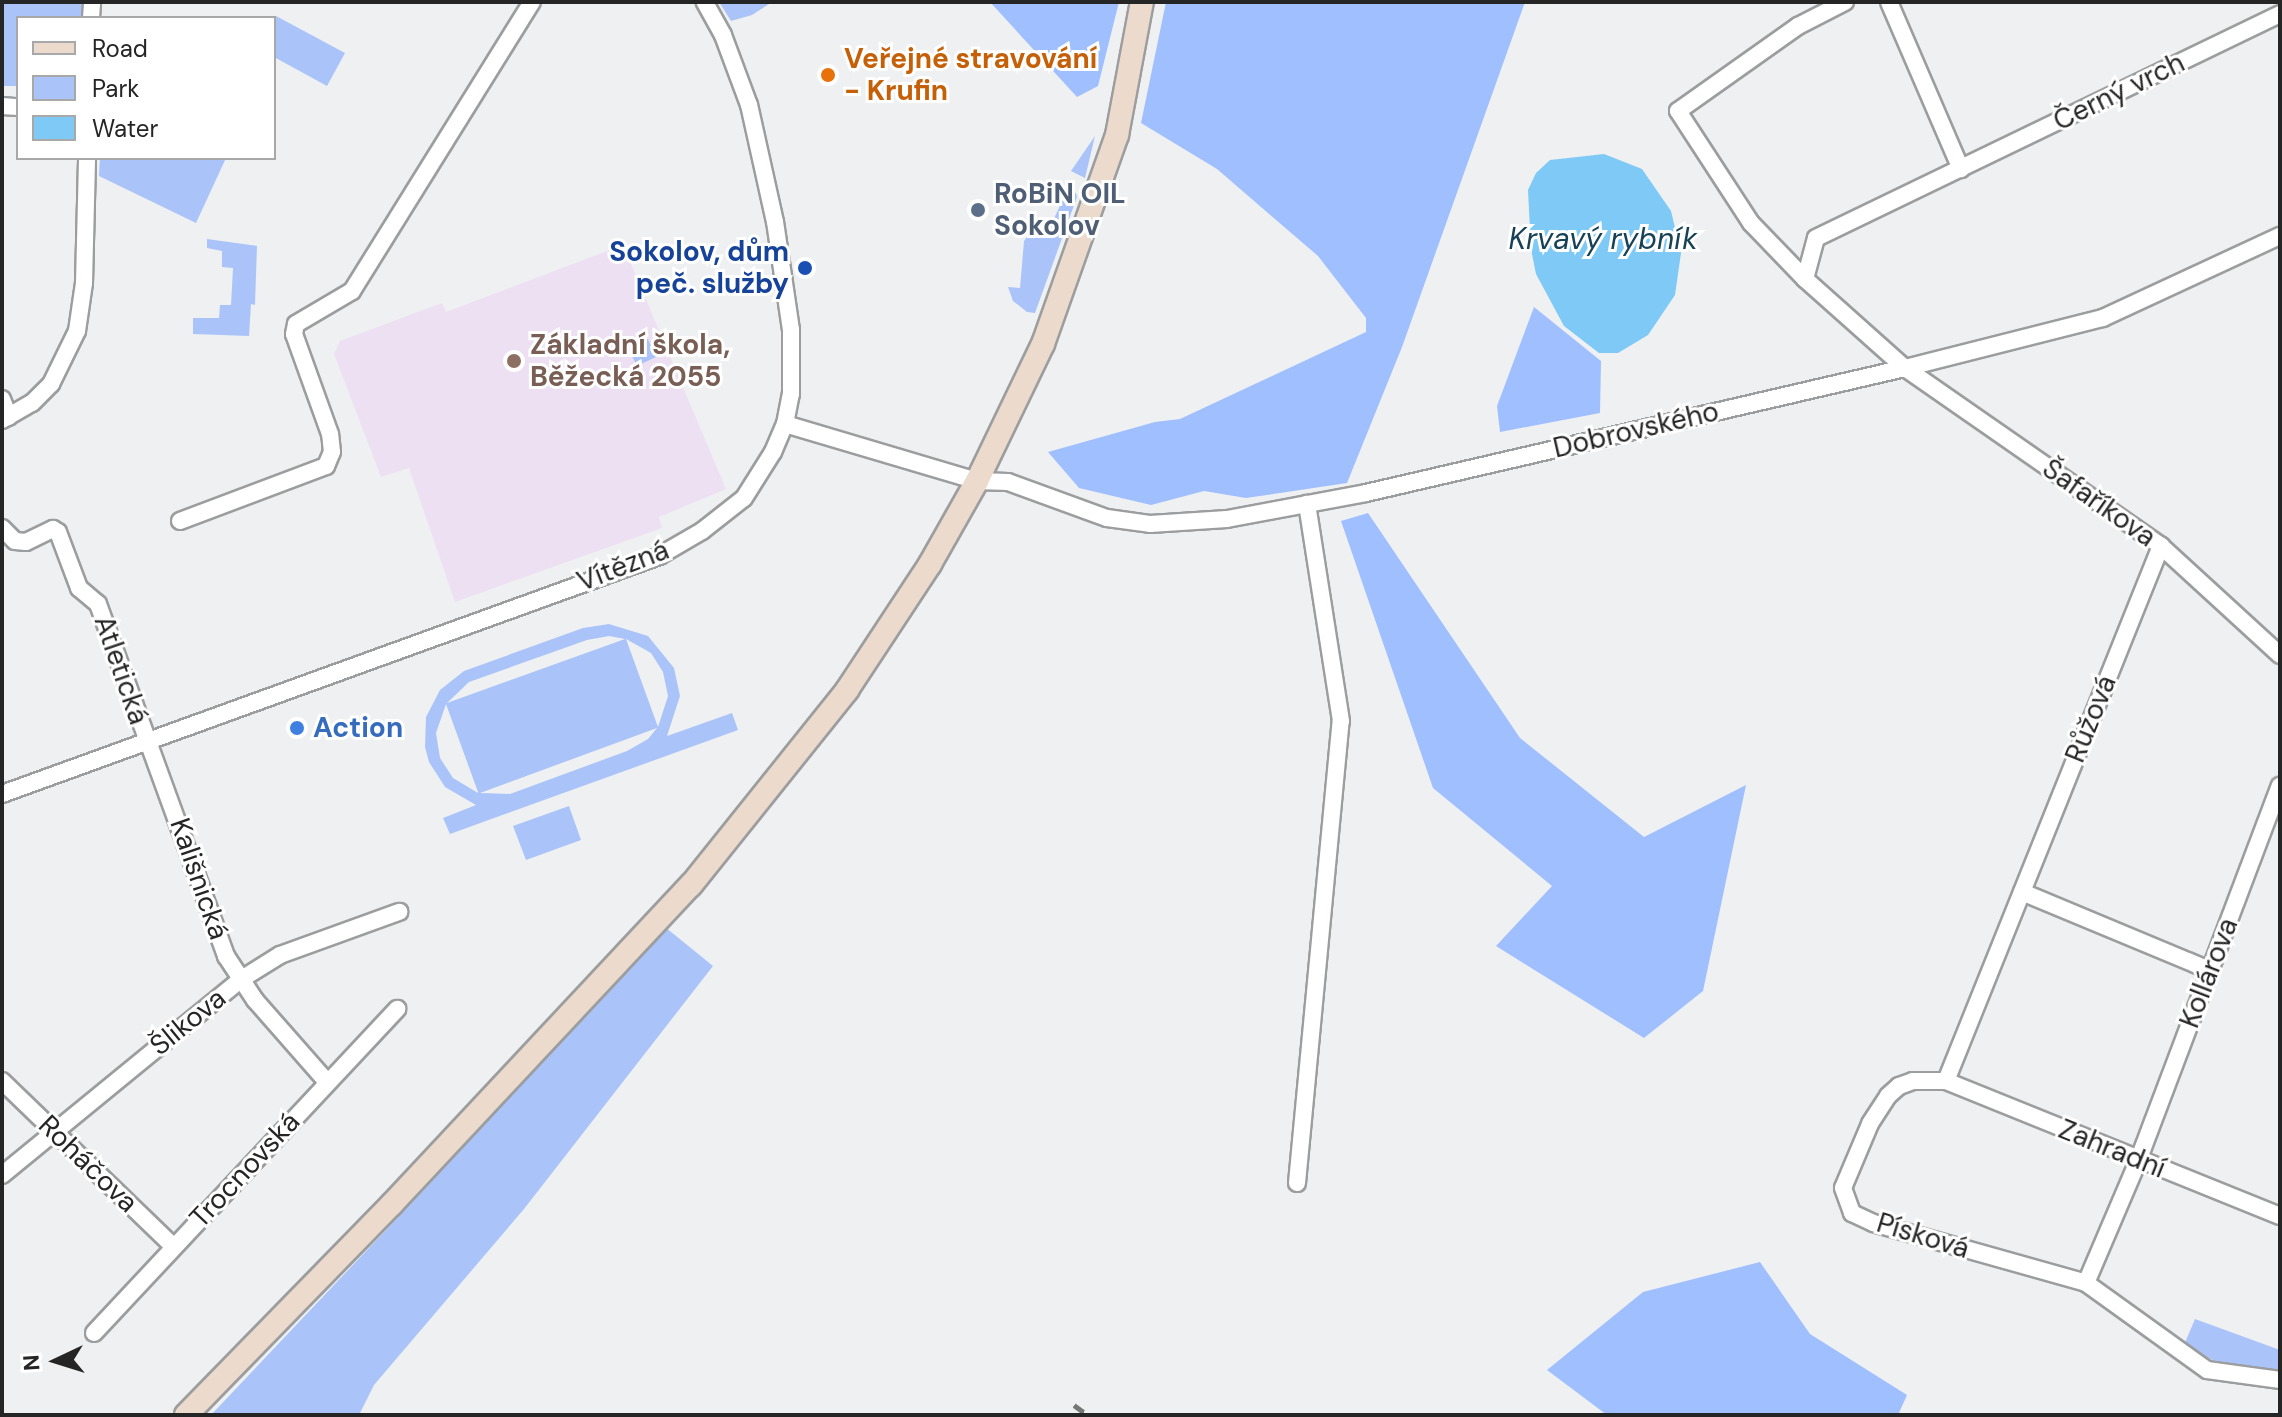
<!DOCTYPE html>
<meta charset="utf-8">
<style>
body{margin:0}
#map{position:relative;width:2282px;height:1417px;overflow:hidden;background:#eff0f1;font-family:"DM Sans",sans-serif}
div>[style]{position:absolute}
.education>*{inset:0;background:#eee0f3}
.green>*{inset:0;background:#aac4f9}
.forest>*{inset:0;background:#a0bfff}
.water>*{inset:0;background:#7ec9f5}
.roads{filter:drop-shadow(2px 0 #9c9d9e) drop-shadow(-2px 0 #9c9d9e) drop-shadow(0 2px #9c9d9e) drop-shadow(0 -2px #9c9d9e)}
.minor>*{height:16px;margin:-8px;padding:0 8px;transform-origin:8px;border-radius:8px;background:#fff}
.secondary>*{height:22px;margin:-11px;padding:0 11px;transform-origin:11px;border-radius:11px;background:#ecdacc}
.rail>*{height:5px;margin-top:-2.5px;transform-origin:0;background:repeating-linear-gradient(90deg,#767677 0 12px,transparent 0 18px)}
.dots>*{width:22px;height:22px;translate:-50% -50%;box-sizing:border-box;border:4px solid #fff;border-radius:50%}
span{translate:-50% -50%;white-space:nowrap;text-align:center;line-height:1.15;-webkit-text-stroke:6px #fff;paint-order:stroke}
.food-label{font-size:28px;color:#c56008;font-weight:700}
.left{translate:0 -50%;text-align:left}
.street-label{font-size:28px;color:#252526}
.service-label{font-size:28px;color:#4e5e75;font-weight:700}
.transit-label{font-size:28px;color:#164399;font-weight:700}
.right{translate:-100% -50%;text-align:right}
.education-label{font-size:28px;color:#785e54;font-weight:700}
.shop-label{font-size:28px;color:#366cbe;font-weight:700}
.water-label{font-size:30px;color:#164157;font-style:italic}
.frame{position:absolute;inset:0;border:4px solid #252526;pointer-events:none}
.legend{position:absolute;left:16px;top:16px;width:260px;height:144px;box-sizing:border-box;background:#fff;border:2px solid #a8a8a8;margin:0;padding:10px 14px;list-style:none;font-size:24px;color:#252526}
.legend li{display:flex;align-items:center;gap:16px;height:40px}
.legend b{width:40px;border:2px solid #a8a8a8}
.north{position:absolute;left:16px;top:1321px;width:80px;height:80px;-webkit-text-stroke:6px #fff;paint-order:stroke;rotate:266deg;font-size:22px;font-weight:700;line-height:32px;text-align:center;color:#252526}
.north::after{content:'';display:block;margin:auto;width:28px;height:36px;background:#252526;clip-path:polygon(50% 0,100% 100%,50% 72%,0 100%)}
</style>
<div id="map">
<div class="education">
<i style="clip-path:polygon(623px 245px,726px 489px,659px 517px,662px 528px,455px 602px,409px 468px,381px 477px,334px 354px,340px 341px,442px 303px,446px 312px)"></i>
</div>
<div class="green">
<i style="clip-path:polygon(2px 2px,82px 2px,81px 18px,18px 18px,18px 86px,2px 86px)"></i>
<i style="clip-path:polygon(719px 2px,772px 2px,752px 15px,731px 21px)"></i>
<i style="clip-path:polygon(276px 16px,345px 53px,327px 86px,274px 57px)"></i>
<i style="clip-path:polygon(1095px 136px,1085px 178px,1071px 171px)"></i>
<i style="clip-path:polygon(100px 158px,226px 158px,196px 223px,99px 176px)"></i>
<i style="clip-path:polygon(1067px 191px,1076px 193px,1077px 197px,1035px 313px,1027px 312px,1013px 301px,1008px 287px,1020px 288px,1024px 241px,1032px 230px,1048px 231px)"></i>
<i style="clip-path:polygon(207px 239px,257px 246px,255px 305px,251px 304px,249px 336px,193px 334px,193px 318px,219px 318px,220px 305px,231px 305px,233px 268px,222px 267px,222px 251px,207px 248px)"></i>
<i style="clip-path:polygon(648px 339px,656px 357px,637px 366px,628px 348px)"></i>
<i style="clip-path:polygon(evenodd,609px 624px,648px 636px,674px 668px,680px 696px,667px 736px,732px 713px,738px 730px,450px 834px,443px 818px,476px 805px,445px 787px,429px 762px,425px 747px,426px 717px,440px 690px,464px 671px,583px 628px,609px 624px,609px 636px,625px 639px,447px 703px,469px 682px,587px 640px,609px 636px,609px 624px,626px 639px,651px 653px,663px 672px,668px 696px,658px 727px,626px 639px,609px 624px,446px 704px,478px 792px,478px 793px,453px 778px,440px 758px,436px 733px,446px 704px,609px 624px,657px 728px,648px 739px,627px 751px,510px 794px,480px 793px,657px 728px)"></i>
<i style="clip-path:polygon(569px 806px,581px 840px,526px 860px,513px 826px)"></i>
<i style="clip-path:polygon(665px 927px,713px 966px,524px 1209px,374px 1385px,359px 1415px,211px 1415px,420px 1194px)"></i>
<i style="clip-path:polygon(2195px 1319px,2280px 1350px,2280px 1374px,2222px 1365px,2184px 1345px)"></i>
</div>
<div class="forest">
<i style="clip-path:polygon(990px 2px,1119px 2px,1098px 86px,1077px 97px)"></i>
<i style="clip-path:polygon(1166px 2px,1525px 2px,1402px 347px,1347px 483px,1246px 498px,1204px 491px,1151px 505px,1079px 488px,1048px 452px,1155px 422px,1180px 419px,1366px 332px,1366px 318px,1318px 256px,1217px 169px,1141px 123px)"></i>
<i style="clip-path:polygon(1534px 307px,1601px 361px,1600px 413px,1500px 432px,1497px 406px)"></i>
<i style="clip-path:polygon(1368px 513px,1520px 738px,1644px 837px,1746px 785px,1703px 991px,1644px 1038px,1496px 946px,1552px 886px,1433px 788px,1341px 521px)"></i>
<i style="clip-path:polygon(1760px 1262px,1810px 1334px,1907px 1395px,1898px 1415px,1607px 1415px,1547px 1370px,1643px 1292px)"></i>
</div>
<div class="water">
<i style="clip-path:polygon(1604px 154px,1642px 169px,1671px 211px,1681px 253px,1675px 295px,1648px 335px,1618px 353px,1599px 353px,1564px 326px,1536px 274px,1531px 249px,1528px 190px,1536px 173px,1550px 160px)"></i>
</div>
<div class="roads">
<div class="minor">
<i style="left:1845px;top:2px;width:53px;rotate:152.9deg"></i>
<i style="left:1798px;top:26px;width:147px;rotate:144.7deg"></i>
<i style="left:1678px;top:111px;width:134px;rotate:56.9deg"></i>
<i style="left:1751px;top:223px;width:78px;rotate:46deg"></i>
<i style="left:1805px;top:279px;width:134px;rotate:41.7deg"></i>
<i style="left:1905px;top:368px;width:312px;rotate:34.8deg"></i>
<i style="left:2161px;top:546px;width:161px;rotate:42.5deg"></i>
<i style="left:1889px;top:2px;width:182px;rotate:66.7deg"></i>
<i style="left:91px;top:18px;width:16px;rotate:-86deg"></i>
<i style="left:2px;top:106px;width:16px;rotate:4deg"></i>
<i style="left:1805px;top:279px;width:42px;rotate:-75deg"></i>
<i style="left:1816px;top:238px;width:515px;rotate:-25.77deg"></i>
<i style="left:2px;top:399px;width:19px;rotate:69deg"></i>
<i style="left:2px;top:420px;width:34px;rotate:-30deg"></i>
<i style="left:32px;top:403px;width:27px;rotate:-45deg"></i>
<i style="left:51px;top:384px;width:59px;rotate:-63.9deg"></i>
<i style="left:77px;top:331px;width:49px;rotate:-81.7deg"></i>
<i style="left:84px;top:283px;width:125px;rotate:-88.6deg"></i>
<i style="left:785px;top:424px;width:200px;rotate:16.5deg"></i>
<i style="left:977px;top:481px;width:31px;rotate:2deg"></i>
<i style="left:1008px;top:482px;width:105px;rotate:20deg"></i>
<i style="left:1107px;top:518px;width:43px;rotate:7.9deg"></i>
<i style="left:1150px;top:524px;width:77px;rotate:-3.7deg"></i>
<i style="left:1227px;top:519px;width:141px;rotate:-10.6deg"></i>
<i style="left:1366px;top:493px;width:553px;rotate:-13.06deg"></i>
<i style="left:1905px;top:368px;width:204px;rotate:-14.2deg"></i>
<i style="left:2103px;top:318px;width:195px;rotate:-24.9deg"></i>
<i style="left:180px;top:521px;width:156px;rotate:-20.6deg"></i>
<i style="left:326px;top:466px;width:15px;rotate:-67deg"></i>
<i style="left:332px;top:452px;width:18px;rotate:-96deg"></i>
<i style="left:330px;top:434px;width:106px;rotate:-109.8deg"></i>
<i style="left:294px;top:334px;width:10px;rotate:-79deg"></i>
<i style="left:296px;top:324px;width:65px;rotate:-30.5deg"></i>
<i style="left:352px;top:291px;width:340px;rotate:-58.1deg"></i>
<i style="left:2px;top:528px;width:18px;rotate:45deg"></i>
<i style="left:15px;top:541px;width:11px;rotate:5deg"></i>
<i style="left:26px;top:542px;width:30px;rotate:-26deg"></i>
<i style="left:53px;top:529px;width:6px;rotate:31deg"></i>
<i style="left:58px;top:532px;width:60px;rotate:69.4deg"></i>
<i style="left:79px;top:588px;width:25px;rotate:40deg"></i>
<i style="left:98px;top:604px;width:375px;rotate:70deg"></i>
<i style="left:226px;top:956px;width:53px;rotate:56.6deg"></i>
<i style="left:255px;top:1000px;width:109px;rotate:48.7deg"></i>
<i style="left:2px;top:794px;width:699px;rotate:-19.91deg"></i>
<i style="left:659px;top:556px;width:50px;rotate:-30.2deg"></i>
<i style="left:702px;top:531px;width:53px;rotate:-38.2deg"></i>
<i style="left:744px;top:498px;width:54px;rotate:-57.8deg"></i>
<i style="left:773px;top:452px;width:30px;rotate:-67deg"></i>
<i style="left:785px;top:424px;width:31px;rotate:-79deg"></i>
<i style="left:791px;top:394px;width:64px;rotate:-90deg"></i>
<i style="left:791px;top:330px;width:109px;rotate:-98.4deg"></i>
<i style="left:775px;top:222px;width:120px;rotate:-102.5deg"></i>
<i style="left:749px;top:105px;width:75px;rotate:-110.4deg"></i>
<i style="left:723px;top:35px;width:38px;rotate:-119deg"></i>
<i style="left:2022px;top:892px;width:203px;rotate:22.6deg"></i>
<i style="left:2px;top:1081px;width:239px;rotate:44deg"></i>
<i style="left:1946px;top:1081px;width:577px;rotate:-68.11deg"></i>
<i style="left:2px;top:1175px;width:308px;rotate:-39.3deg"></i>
<i style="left:240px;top:980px;width:47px;rotate:-32deg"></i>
<i style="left:280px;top:955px;width:127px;rotate:-19.9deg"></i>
<i style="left:1297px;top:1183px;width:464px;rotate:-84.6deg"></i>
<i style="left:1341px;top:721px;width:220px;rotate:-98.9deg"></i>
<i style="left:2280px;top:1216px;width:360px;rotate:-158deg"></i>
<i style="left:1946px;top:1081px;width:33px;rotate:180deg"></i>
<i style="left:1913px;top:1081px;width:15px;rotate:160deg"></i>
<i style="left:1899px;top:1086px;width:15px;rotate:138deg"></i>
<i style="left:1888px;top:1096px;width:33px;rotate:123deg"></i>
<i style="left:1870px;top:1124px;width:69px;rotate:112.9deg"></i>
<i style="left:1843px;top:1188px;width:27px;rotate:70deg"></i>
<i style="left:1852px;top:1213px;width:23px;rotate:25deg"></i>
<i style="left:1873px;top:1223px;width:221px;rotate:15.7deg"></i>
<i style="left:2086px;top:1283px;width:149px;rotate:35.7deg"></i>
<i style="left:2207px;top:1370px;width:74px;rotate:7.8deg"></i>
<i style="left:2086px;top:1283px;width:133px;rotate:-66.9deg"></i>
<i style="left:2138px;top:1161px;width:401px;rotate:-69.3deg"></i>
<i style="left:94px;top:1333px;width:444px;rotate:-46.9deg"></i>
</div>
<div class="secondary">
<i style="left:186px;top:1415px;width:295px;rotate:-45.7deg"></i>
<i style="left:392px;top:1204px;width:437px;rotate:-46.9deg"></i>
<i style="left:691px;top:885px;width:250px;rotate:-51.3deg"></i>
<i style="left:847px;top:690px;width:151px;rotate:-56.6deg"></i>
<i style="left:930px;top:564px;width:95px;rotate:-60.5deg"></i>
<i style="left:977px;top:481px;width:152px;rotate:-64.3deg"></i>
<i style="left:1043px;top:344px;width:222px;rotate:-70.5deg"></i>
<i style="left:1117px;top:135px;width:135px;rotate:-79.4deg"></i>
</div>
</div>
<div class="rail">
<i style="left:1074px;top:1405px;width:17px;rotate:36deg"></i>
</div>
<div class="dots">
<i style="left:828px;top:75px;background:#e8710a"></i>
<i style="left:978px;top:210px;background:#5c6f8a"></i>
<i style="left:805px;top:268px;background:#1a4fb4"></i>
<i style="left:514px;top:361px;background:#8d6e63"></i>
<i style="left:297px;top:728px;background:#3f7fe0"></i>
</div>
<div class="food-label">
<span class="left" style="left:844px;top:75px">Veřejné stravování<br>- Krufin</span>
</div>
<div class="street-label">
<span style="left:2119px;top:92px;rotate:-26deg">Černý vrch</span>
<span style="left:1636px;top:430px;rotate:-13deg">Dobrovského</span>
<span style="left:2099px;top:503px;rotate:35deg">Šafaříkova</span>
<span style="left:623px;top:566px;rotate:-21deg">Vítězná</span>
<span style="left:121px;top:670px;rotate:71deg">Atletická</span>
<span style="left:2091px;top:719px;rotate:-68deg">Růžová</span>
<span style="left:199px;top:879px;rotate:71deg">Kališnická</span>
<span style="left:2209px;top:973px;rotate:-69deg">Kollárova</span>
<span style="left:188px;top:1022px;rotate:-39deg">Šlikova</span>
<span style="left:2112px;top:1149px;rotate:22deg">Zahradní</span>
<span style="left:88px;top:1164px;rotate:44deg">Roháčova</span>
<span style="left:245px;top:1170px;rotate:-47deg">Trocnovská</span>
<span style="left:1923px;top:1236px;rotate:17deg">Písková</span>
</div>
<div class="service-label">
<span class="left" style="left:994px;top:210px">RoBiN OIL<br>Sokolov</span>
</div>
<div class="transit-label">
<span class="right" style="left:789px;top:268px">Sokolov, dům<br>peč. služby</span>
</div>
<div class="education-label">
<span class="left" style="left:530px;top:361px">Základní škola,<br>Běžecká 2055</span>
</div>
<div class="shop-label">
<span class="left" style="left:313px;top:728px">Action</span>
</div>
<div class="water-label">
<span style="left:1603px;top:239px">Krvavý rybník</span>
</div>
<div class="frame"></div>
<ul class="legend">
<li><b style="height:10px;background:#ecdacc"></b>Road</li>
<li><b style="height:22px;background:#aac4f9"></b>Park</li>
<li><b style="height:22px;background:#7ec9f5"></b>Water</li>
</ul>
<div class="north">N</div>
</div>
